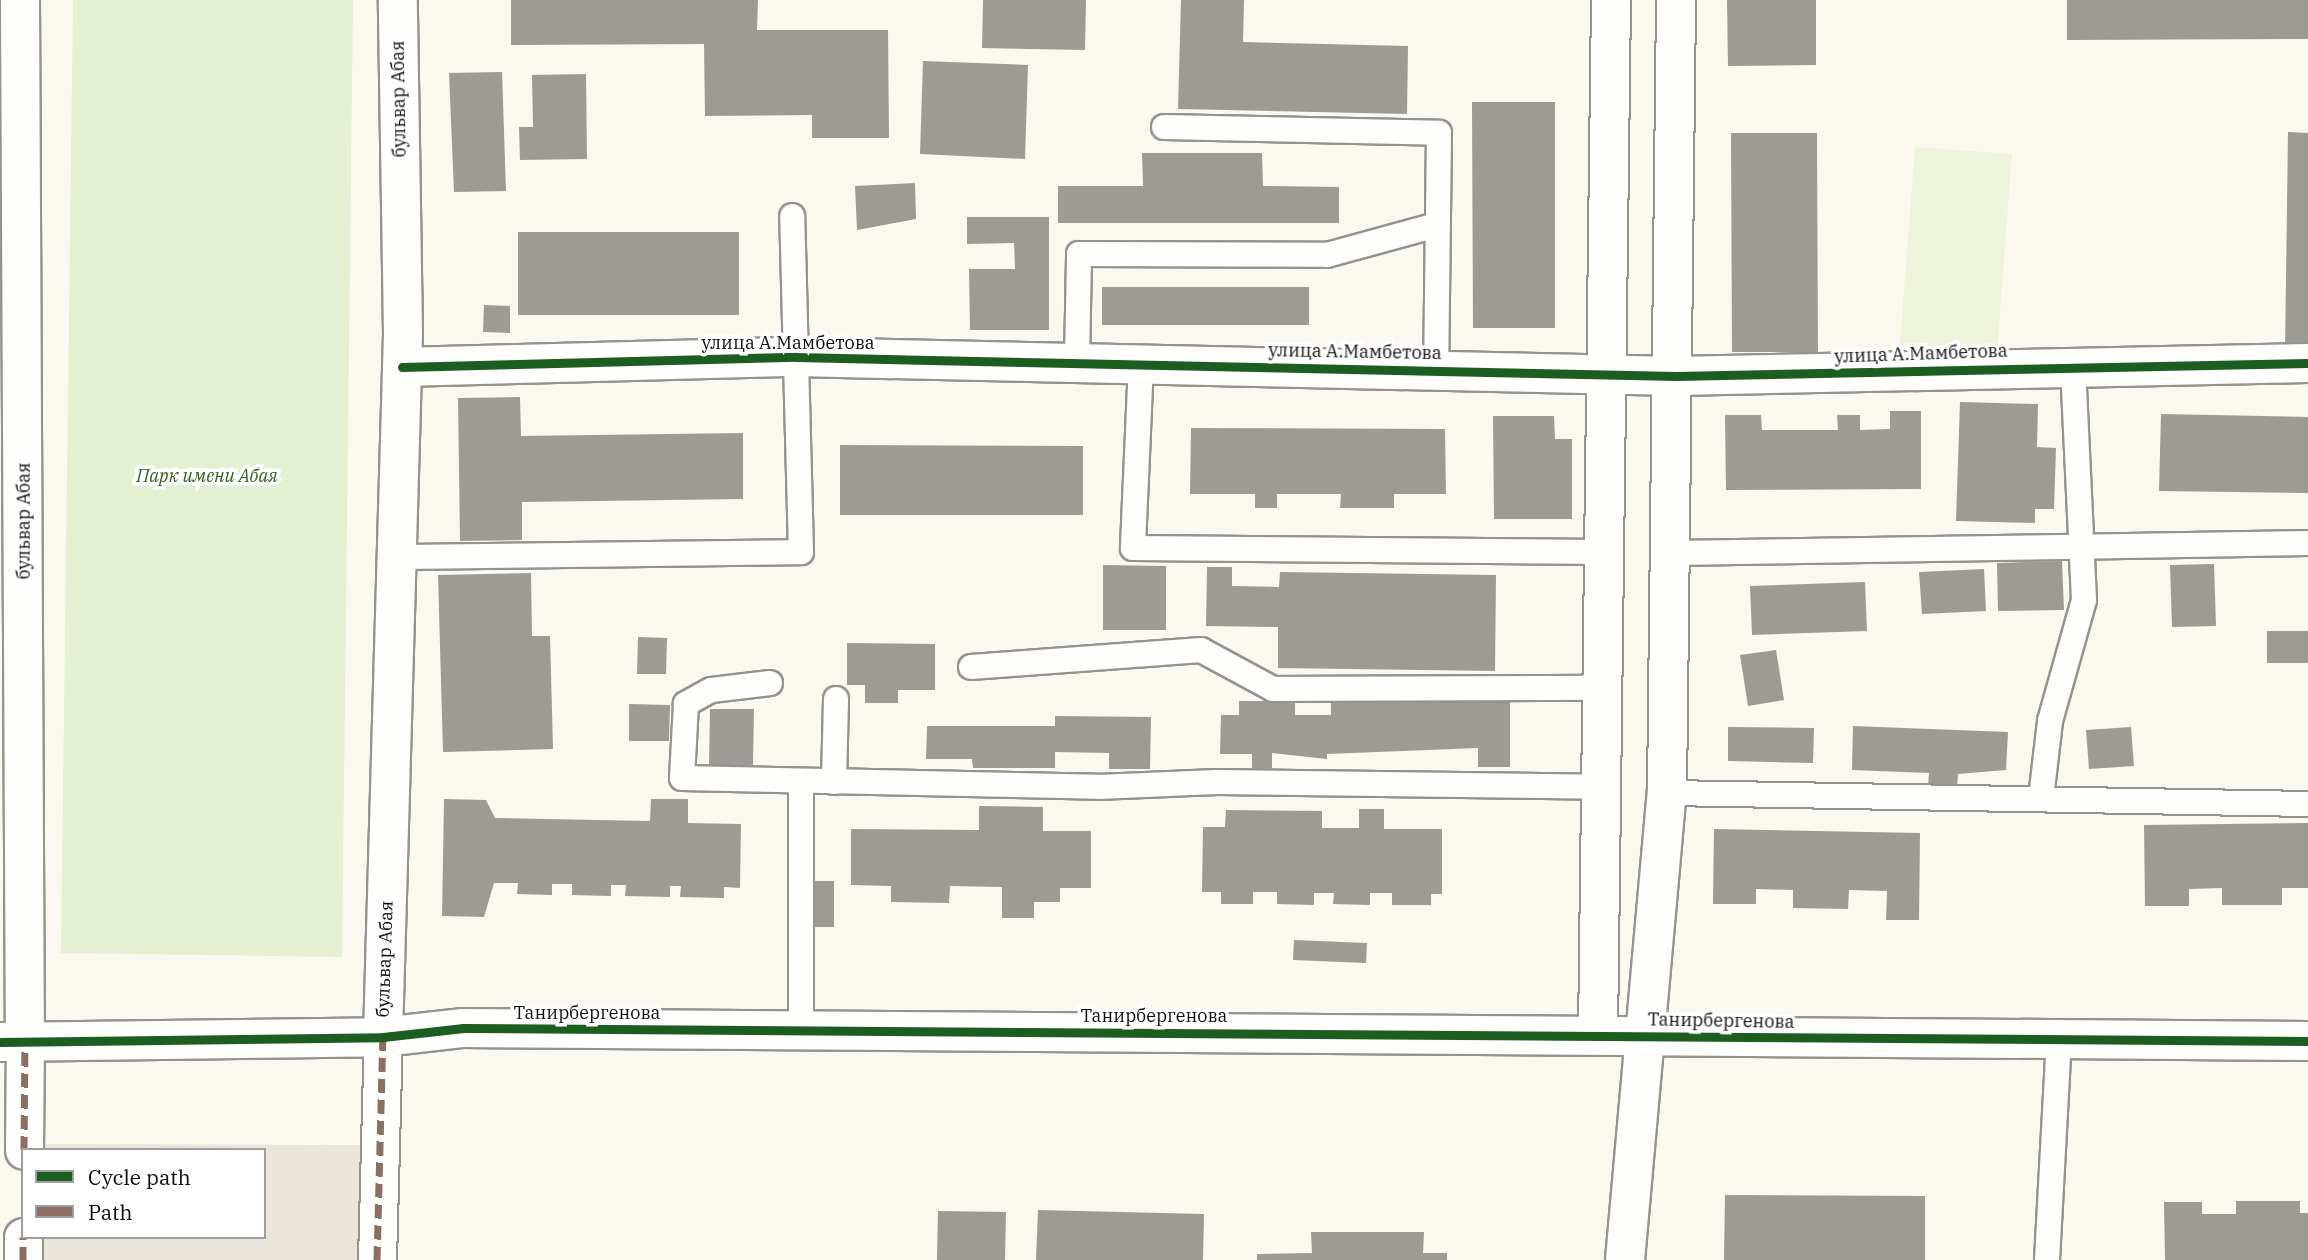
<!DOCTYPE html>
<meta charset="utf-8">
<style>
body{margin:0}
#map{position:relative;width:2308px;height:1260px;overflow:hidden;background:#fbf8f0;font-family:"IBM Plex Serif",serif}
div>[style]{position:absolute}
.green>*{inset:0;background:#e5efd1}
.pitch>*{inset:0;background:#eef3db}
.plaza>*{inset:0;background:#ebe6dc}
.building>*{inset:0;background:#9e9a96}
.roads{filter:drop-shadow(2px 0 #94938f) drop-shadow(-2px 0 #94938f) drop-shadow(0 2px #94938f) drop-shadow(0 -2px #94938f)}
.service>*{height:24px;margin:-12px;padding:0 12px;transform-origin:12px;border-radius:12px;background:#fefefd}
.pedestrian>*{height:37px;margin:-18.5px;padding:0 18.5px;transform-origin:18.5px;border-radius:18.5px;background:#fefefd}
.minor>*{height:38px;margin:-19px;padding:0 19px;transform-origin:19px;border-radius:19px;background:#fefefd}
.tertiary>*{height:38px;margin:-19px;padding:0 19px;transform-origin:19px;border-radius:19px;background:#fefefd}
.quiet>*{height:7px;margin-top:-3.5px;transform-origin:0;background:repeating-linear-gradient(90deg,#8d6e63 0 14px,transparent 0 21px)}
.cycleway>*{height:9px;margin:-4.5px;padding:0 4.5px;transform-origin:4.5px;border-radius:4.5px;background:#1b5e20}
span{translate:-50% -50%;white-space:nowrap;text-align:center;line-height:1.15;-webkit-text-stroke:7px #fff;paint-order:stroke}
.street-label{font-size:18px;color:#0d0d0d}
.park-label{font-size:18px;color:#30631e;font-style:italic}
.legend{position:absolute;left:21px;top:1148px;width:245px;height:91px;box-sizing:border-box;background:#fff;border:2px solid #9e9e9e;margin:0;padding:9px 12px;list-style:none;font-size:21px;color:#0d0d0d}
.legend li{display:flex;align-items:center;gap:14px;height:35px}
.legend b{width:35px;border:2px solid #9e9e9e}
</style>
<div id="map">
<div class="green">
<i style="clip-path:polygon(73px 0,353px 0,342px 957px,61px 953px)"></i>
</div>
<div class="pitch">
<i style="clip-path:polygon(1915px 147px,2012px 154px,1997px 352px,1900px 344px)"></i>
</div>
<div class="plaza">
<i style="clip-path:polygon(24px 1144px,380px 1145px,377px 1260px,23px 1260px,23px 1237px,264px 1237px,264px 1150px,24px 1150px)"></i>
</div>
<div class="building">
<i style="clip-path:polygon(511px 0,758px 0,757px 30px,888px 30px,889px 138px,812px 138px,812px 115px,705px 116px,704px 44px,511px 45px)"></i>
<i style="clip-path:polygon(983px 0,1086px 0,1085px 50px,982px 48px)"></i>
<i style="clip-path:polygon(1181px 0,1244px 0,1243px 42px,1408px 46px,1407px 114px,1178px 109px)"></i>
<i style="clip-path:polygon(1727px 0,1816px 0,1816px 65px,1728px 66px)"></i>
<i style="clip-path:polygon(2067px 0,2308px 0,2308px 39px,2067px 40px)"></i>
<i style="clip-path:polygon(923px 61px,1028px 65px,1025px 159px,920px 154px)"></i>
<i style="clip-path:polygon(502px 72px,506px 191px,454px 192px,449px 73px)"></i>
<i style="clip-path:polygon(586px 74px,587px 159px,520px 160px,519px 127px,533px 127px,532px 75px)"></i>
<i style="clip-path:polygon(1472px 102px,1555px 102px,1555px 328px,1473px 328px)"></i>
<i style="clip-path:polygon(2288px 132px,2308px 133px,2308px 352px,2285px 351px)"></i>
<i style="clip-path:polygon(1731px 133px,1817px 133px,1818px 352px,1732px 352px)"></i>
<i style="clip-path:polygon(1142px 153px,1262px 153px,1263px 186px,1339px 187px,1339px 223px,1058px 223px,1058px 186px,1143px 186px)"></i>
<i style="clip-path:polygon(915px 183px,916px 219px,857px 230px,855px 186px)"></i>
<i style="clip-path:polygon(967px 217px,1049px 217px,1049px 330px,970px 330px,969px 269px,1015px 269px,1014px 243px,967px 244px)"></i>
<i style="clip-path:polygon(518px 232px,739px 232px,739px 315px,518px 315px)"></i>
<i style="clip-path:polygon(1102px 287px,1309px 287px,1309px 325px,1102px 325px)"></i>
<i style="clip-path:polygon(484px 305px,510px 306px,510px 333px,483px 332px)"></i>
<i style="clip-path:polygon(520px 397px,521px 436px,743px 433px,743px 499px,522px 502px,522px 540px,460px 541px,458px 398px)"></i>
<i style="clip-path:polygon(1960px 402px,2038px 404px,2037px 447px,2056px 448px,2054px 509px,2035px 509px,2035px 523px,1956px 521px)"></i>
<i style="clip-path:polygon(1890px 411px,1921px 411px,1921px 489px,1726px 490px,1725px 415px,1761px 415px,1762px 430px,1838px 430px,1837px 415px,1860px 415px,1860px 430px,1890px 429px)"></i>
<i style="clip-path:polygon(2161px 414px,2308px 417px,2308px 493px,2159px 491px)"></i>
<i style="clip-path:polygon(1493px 416px,1554px 416px,1555px 439px,1572px 439px,1572px 519px,1494px 519px)"></i>
<i style="clip-path:polygon(1191px 428px,1445px 429px,1446px 494px,1394px 494px,1394px 508px,1340px 508px,1341px 494px,1277px 494px,1277px 508px,1255px 508px,1255px 494px,1190px 494px)"></i>
<i style="clip-path:polygon(840px 445px,1083px 446px,1083px 515px,840px 515px)"></i>
<i style="clip-path:polygon(2062px 561px,2064px 610px,1998px 611px,1997px 563px)"></i>
<i style="clip-path:polygon(2214px 564px,2216px 626px,2172px 627px,2170px 565px)"></i>
<i style="clip-path:polygon(1103px 565px,1166px 566px,1166px 630px,1103px 630px)"></i>
<i style="clip-path:polygon(1207px 567px,1232px 567px,1232px 586px,1279px 587px,1280px 572px,1496px 575px,1495px 671px,1278px 668px,1278px 627px,1206px 626px)"></i>
<i style="clip-path:polygon(1984px 569px,1986px 611px,1922px 614px,1919px 572px)"></i>
<i style="clip-path:polygon(531px 573px,532px 636px,550px 636px,553px 749px,443px 752px,438px 575px)"></i>
<i style="clip-path:polygon(1865px 582px,1867px 631px,1752px 635px,1750px 586px)"></i>
<i style="clip-path:polygon(2267px 631px,2308px 631px,2308px 663px,2267px 663px)"></i>
<i style="clip-path:polygon(638px 637px,667px 638px,666px 674px,637px 674px)"></i>
<i style="clip-path:polygon(847px 643px,935px 644px,935px 690px,898px 690px,898px 703px,865px 703px,865px 685px,847px 685px)"></i>
<i style="clip-path:polygon(1776px 650px,1784px 700px,1748px 706px,1740px 655px)"></i>
<i style="clip-path:polygon(1510px 700px,1510px 767px,1478px 767px,1478px 748px,1327px 754px,1327px 759px,1272px 753px,1272px 768px,1252px 768px,1252px 754px,1220px 754px,1221px 715px,1239px 715px,1239px 701px,1295px 701px,1295px 715px,1331px 715px,1331px 701px)"></i>
<i style="clip-path:polygon(629px 704px,670px 705px,669px 741px,629px 741px)"></i>
<i style="clip-path:polygon(710px 709px,754px 709px,753px 765px,709px 765px)"></i>
<i style="clip-path:polygon(1055px 716px,1151px 717px,1150px 769px,1109px 769px,1109px 753px,1055px 752px,1055px 768px,973px 768px,972px 759px,926px 759px,927px 726px,1055px 726px)"></i>
<i style="clip-path:polygon(1853px 726px,2008px 732px,2006px 770px,1958px 774px,1957px 787px,1928px 786px,1929px 773px,1852px 770px)"></i>
<i style="clip-path:polygon(1728px 727px,1814px 728px,1813px 763px,1728px 761px)"></i>
<i style="clip-path:polygon(2131px 727px,2134px 766px,2089px 769px,2086px 730px)"></i>
<i style="clip-path:polygon(444px 799px,486px 800px,495px 818px,650px 821px,651px 799px,688px 799px,688px 823px,741px 824px,740px 888px,724px 887px,724px 898px,680px 897px,681px 886px,670px 886px,670px 897px,625px 896px,626px 885px,611px 885px,611px 896px,572px 895px,572px 884px,552px 884px,552px 895px,517px 894px,518px 883px,494px 883px,484px 917px,442px 916px)"></i>
<i style="clip-path:polygon(979px 806px,1043px 807px,1043px 831px,1091px 831px,1091px 888px,1060px 888px,1060px 902px,1034px 902px,1034px 918px,1002px 918px,1002px 887px,950px 886px,949px 903px,891px 902px,891px 886px,851px 885px,851px 829px,979px 830px)"></i>
<i style="clip-path:polygon(1359px 809px,1384px 809px,1384px 829px,1442px 829px,1442px 894px,1431px 894px,1431px 905px,1392px 905px,1392px 893px,1370px 893px,1370px 905px,1333px 904px,1334px 893px,1314px 893px,1314px 905px,1277px 904px,1277px 892px,1253px 892px,1253px 904px,1221px 904px,1221px 892px,1202px 892px,1203px 827px,1225px 827px,1226px 810px,1322px 811px,1322px 828px,1359px 828px)"></i>
<i style="clip-path:polygon(2308px 823px,2308px 888px,2282px 888px,2282px 905px,2222px 905px,2222px 888px,2189px 889px,2189px 906px,2145px 906px,2144px 825px)"></i>
<i style="clip-path:polygon(1714px 829px,1920px 833px,1919px 920px,1886px 920px,1887px 891px,1849px 890px,1848px 909px,1793px 908px,1793px 890px,1756px 889px,1756px 904px,1713px 904px)"></i>
<i style="clip-path:polygon(810px 881px,834px 881px,834px 927px,810px 927px)"></i>
<i style="clip-path:polygon(1294px 940px,1367px 943px,1366px 963px,1293px 960px)"></i>
<i style="clip-path:polygon(1725px 1195px,1925px 1196px,1925px 1260px,1724px 1260px)"></i>
<i style="clip-path:polygon(2236px 1201px,2300px 1201px,2300px 1213px,2308px 1213px,2308px 1260px,2165px 1260px,2164px 1202px,2202px 1202px,2202px 1214px,2236px 1214px)"></i>
<i style="clip-path:polygon(1038px 1210px,1204px 1214px,1203px 1260px,1036px 1260px)"></i>
<i style="clip-path:polygon(938px 1211px,1006px 1212px,1005px 1260px,937px 1260px)"></i>
<i style="clip-path:polygon(1311px 1232px,1424px 1232px,1423px 1253px,1447px 1253px,1447px 1260px,1257px 1260px,1257px 1254px,1312px 1253px)"></i>
</div>
<div class="roads">
<div class="service">
<i style="left:1164px;top:127px;width:275px;rotate:1.2deg"></i>
<i style="left:1439px;top:133px;width:237px;rotate:90.7deg"></i>
<i style="left:1077px;top:362px;width:108px;rotate:-88.9deg"></i>
<i style="left:1079px;top:254px;width:248px;rotate:0.2deg"></i>
<i style="left:1327px;top:255px;width:114px;rotate:-15.3deg"></i>
<i style="left:1141px;top:363px;width:185px;rotate:92.5deg"></i>
<i style="left:1133px;top:548px;width:472px;rotate:0.5deg"></i>
<i style="left:1673px;top:553px;width:635px;rotate:-0.9deg"></i>
<i style="left:396px;top:557px;width:405px;rotate:-0.7deg"></i>
<i style="left:801px;top:552px;width:336px;rotate:-91.5deg"></i>
<i style="left:971px;top:667px;width:231px;rotate:-4.2deg"></i>
<i style="left:1201px;top:650px;width:82px;rotate:28.4deg"></i>
<i style="left:1273px;top:689px;width:329px;rotate:-0.2deg"></i>
<i style="left:770px;top:683px;width:59px;rotate:173.2deg"></i>
<i style="left:711px;top:690px;width:29px;rotate:151deg"></i>
<i style="left:686px;top:704px;width:74px;rotate:93.1deg"></i>
<i style="left:682px;top:778px;width:416px;rotate:1.2deg"></i>
<i style="left:1098px;top:787px;width:120px;rotate:-2.4deg"></i>
<i style="left:1218px;top:782px;width:385px;rotate:0.7deg"></i>
<i style="left:834px;top:782px;width:83px;rotate:-88.6deg"></i>
<i style="left:1667px;top:793px;width:641px;rotate:0.98deg"></i>
<i style="left:2041px;top:798px;width:78px;rotate:-83.3deg"></i>
<i style="left:2050px;top:721px;width:126px;rotate:-74.3deg"></i>
<i style="left:2084px;top:600px;width:235px;rotate:-92.7deg"></i>
<i style="left:801px;top:1030px;width:247px;rotate:-90deg"></i>
<i style="left:2047px;top:1260px;width:220px;rotate:-86.9deg"></i>
</div>
<div class="pedestrian">
<i style="left:24px;top:1150px;width:108px;rotate:-89.5deg"></i>
<i style="left:23px;top:1260px;width:23px;rotate:-90deg"></i>
<i style="left:377px;top:1260px;width:223px;rotate:-88.5deg"></i>
</div>
<div class="minor">
<i style="left:402px;top:367px;width:394px;rotate:-1.5deg"></i>
<i style="left:796px;top:357px;width:880px;rotate:1.24deg"></i>
<i style="left:1676px;top:376px;width:632px;rotate:-1.18deg"></i>
<i style="left:1598px;top:1035px;width:1035px;rotate:-89.28deg"></i>
<i style="left:1625px;top:1260px;width:469px;rotate:-84.9deg"></i>
<i style="left:1667px;top:793px;width:793px;rotate:-89.35deg"></i>
</div>
<div class="tertiary">
<i style="left:20px;top:0;width:1042px;rotate:89.73deg"></i>
<i style="left:383px;top:1037px;width:704px;rotate:-88.37deg"></i>
<i style="left:403px;top:333px;width:333px;rotate:-90.9deg"></i>
<i style="left:0;top:1042px;width:383px;rotate:-0.7deg"></i>
<i style="left:383px;top:1037px;width:81px;rotate:-6.4deg"></i>
<i style="left:463px;top:1028px;width:1845px;rotate:0.4deg"></i>
</div>
</div>
<div class="quiet">
<i style="left:24px;top:1150px;width:108px;rotate:-89.5deg"></i>
<i style="left:23px;top:1260px;width:23px;rotate:-90deg"></i>
<i style="left:377px;top:1260px;width:223px;rotate:-88.5deg"></i>
</div>
<div class="cycleway">
<i style="left:402px;top:367px;width:394px;rotate:-1.5deg"></i>
<i style="left:796px;top:357px;width:880px;rotate:1.24deg"></i>
<i style="left:1676px;top:376px;width:632px;rotate:-1.18deg"></i>
<i style="left:0;top:1042px;width:383px;rotate:-0.7deg"></i>
<i style="left:383px;top:1037px;width:81px;rotate:-6.4deg"></i>
<i style="left:463px;top:1028px;width:1845px;rotate:0.4deg"></i>
</div>
<div class="street-label">
<span style="left:399px;top:99px;rotate:-91deg">бульвар Абая</span>
<span style="left:788px;top:343px">улица А.Мамбетова</span>
<span style="left:1355px;top:352px;rotate:1deg">улица А.Мамбетова</span>
<span style="left:1921px;top:354px;rotate:-2deg">улица А.Мамбетова</span>
<span style="left:24px;top:521px;rotate:-90deg">бульвар Абая</span>
<span style="left:385px;top:959px;rotate:-88deg">бульвар Абая</span>
<span style="left:587px;top:1013px">Танирбергенова</span>
<span style="left:1154px;top:1016px">Танирбергенова</span>
<span style="left:1721px;top:1021px;rotate:1deg">Танирбергенова</span>
</div>
<div class="park-label">
<span style="left:207px;top:476px">Парк имени Абая</span>
</div>
<ul class="legend">
<li><b style="height:9px;background:#1b5e20"></b>Cycle path</li>
<li><b style="height:9px;background:#8d6e63"></b>Path</li>
</ul>
</div>
